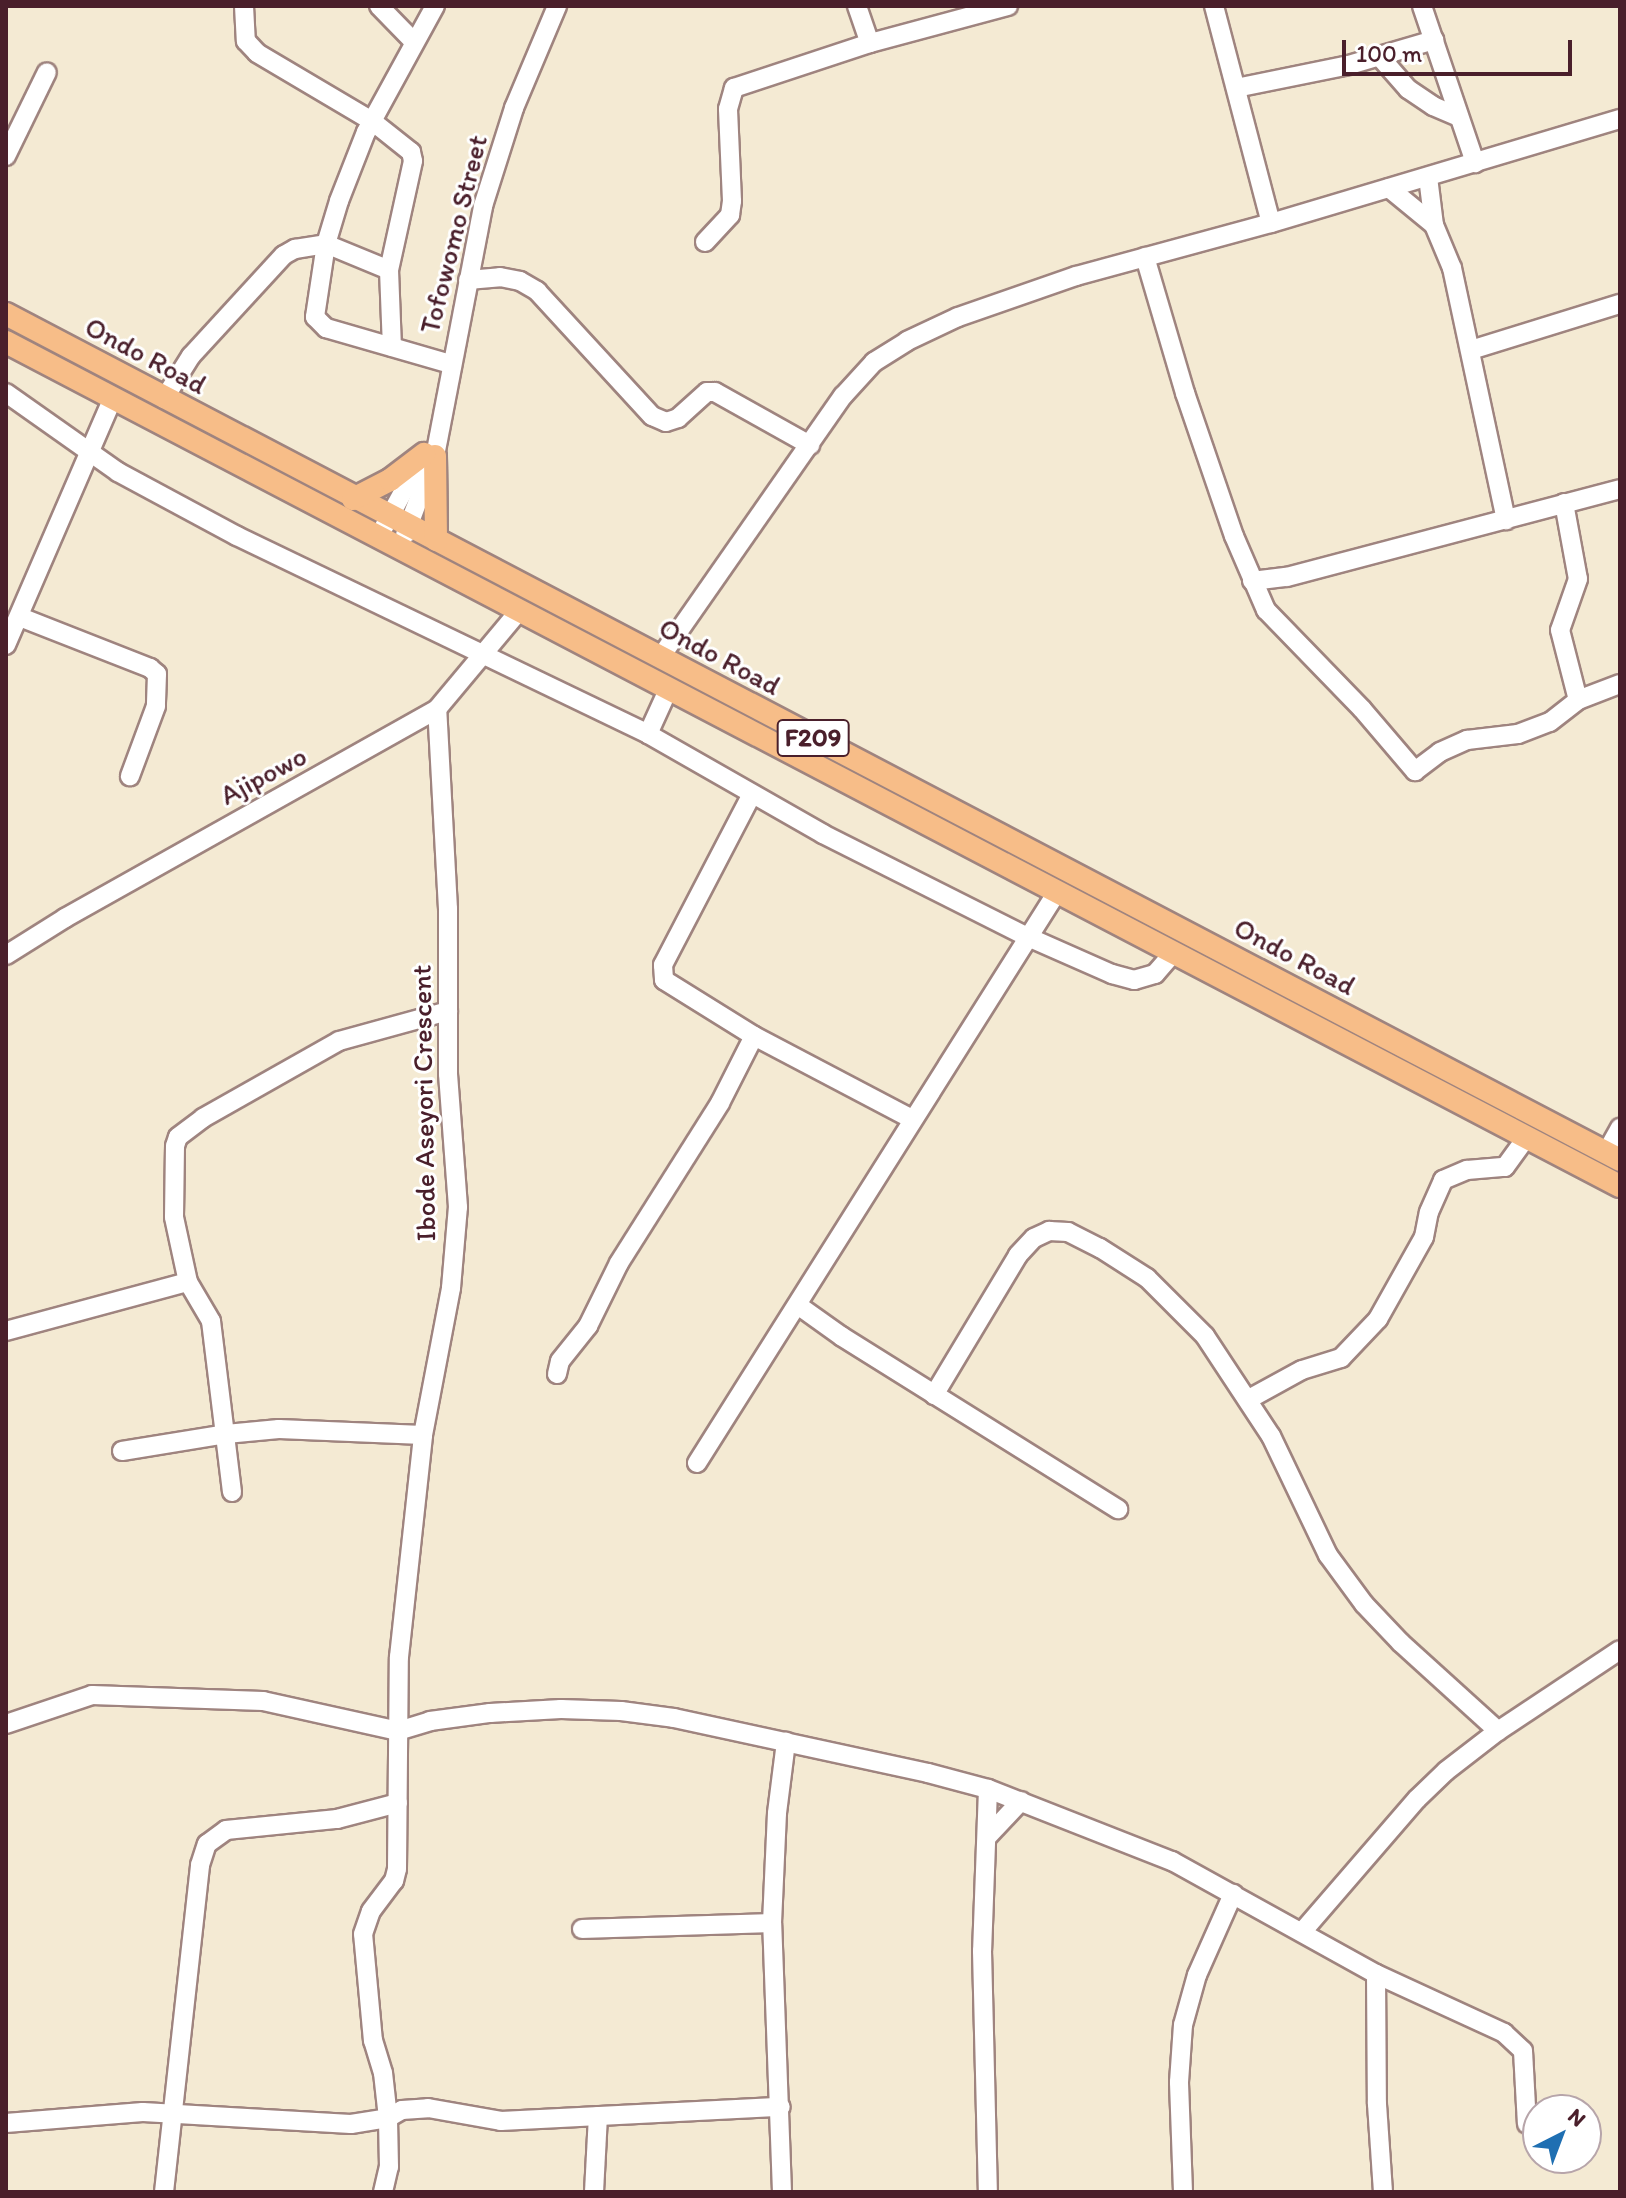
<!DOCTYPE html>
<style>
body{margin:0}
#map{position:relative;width:1626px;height:2198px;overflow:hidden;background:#f4ead3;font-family:Itim,sans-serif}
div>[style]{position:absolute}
.roads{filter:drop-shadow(2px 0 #9f847f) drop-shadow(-2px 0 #9f847f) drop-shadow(0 2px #9f847f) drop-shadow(0 -2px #9f847f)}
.minor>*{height:18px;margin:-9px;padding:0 9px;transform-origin:9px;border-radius:9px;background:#fff}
.major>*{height:22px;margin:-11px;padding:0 11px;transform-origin:11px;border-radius:11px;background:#f7bd88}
span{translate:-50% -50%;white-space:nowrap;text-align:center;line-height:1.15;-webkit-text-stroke:6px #fff;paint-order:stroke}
.shield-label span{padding:2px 6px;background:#fff;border:2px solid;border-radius:6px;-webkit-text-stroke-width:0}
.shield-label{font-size:26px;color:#4a1f2b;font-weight:700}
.street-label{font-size:28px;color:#4a1f2b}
.frame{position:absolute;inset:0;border:8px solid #4a1f2b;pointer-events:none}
.north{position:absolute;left:1522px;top:2094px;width:80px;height:80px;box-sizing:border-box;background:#fff;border:2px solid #b7a5aa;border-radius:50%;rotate:42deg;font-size:22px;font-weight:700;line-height:32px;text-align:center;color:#4a1f2b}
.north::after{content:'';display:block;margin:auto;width:28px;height:36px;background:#1f6fb2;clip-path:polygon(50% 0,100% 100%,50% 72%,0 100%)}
.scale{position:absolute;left:1342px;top:40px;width:230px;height:36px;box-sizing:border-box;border:4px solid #4a1f2b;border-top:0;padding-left:10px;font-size:24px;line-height:28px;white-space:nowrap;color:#4a1f2b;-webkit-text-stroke:6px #fff;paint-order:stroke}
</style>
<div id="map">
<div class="roads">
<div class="minor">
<i style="left:244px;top:6px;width:35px;rotate:87deg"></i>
<i style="left:246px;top:41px;width:16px;rotate:47deg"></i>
<i style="left:257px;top:53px;width:134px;rotate:30.6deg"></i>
<i style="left:372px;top:121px;width:50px;rotate:38.5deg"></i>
<i style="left:411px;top:152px;width:9px;rotate:77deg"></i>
<i style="left:413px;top:161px;width:112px;rotate:102.4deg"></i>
<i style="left:389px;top:270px;width:77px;rotate:87.8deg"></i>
<i style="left:379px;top:6px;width:50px;rotate:45.8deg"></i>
<i style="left:435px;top:6px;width:144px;rotate:118.7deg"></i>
<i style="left:366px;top:132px;width:74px;rotate:111.4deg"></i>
<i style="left:339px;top:201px;width:45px;rotate:106.8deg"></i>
<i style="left:326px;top:244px;width:74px;rotate:98.6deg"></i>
<i style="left:315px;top:317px;width:16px;rotate:45deg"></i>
<i style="left:326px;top:328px;width:130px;rotate:16.1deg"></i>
<i style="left:857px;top:6px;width:39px;rotate:71deg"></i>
<i style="left:1214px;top:6px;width:224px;rotate:75.3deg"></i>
<i style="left:1422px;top:6px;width:166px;rotate:71.3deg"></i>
<i style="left:1380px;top:57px;width:43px;rotate:48.8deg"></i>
<i style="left:1408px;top:89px;width:30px;rotate:34deg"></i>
<i style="left:1433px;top:106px;width:28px;rotate:23deg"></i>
<i style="left:1236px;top:88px;width:115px;rotate:-11.5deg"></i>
<i style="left:1349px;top:65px;width:89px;rotate:-16.4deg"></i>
<i style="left:6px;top:156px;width:93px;rotate:-64deg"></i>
<i style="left:1428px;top:177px;width:48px;rotate:82.9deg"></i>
<i style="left:1434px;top:225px;width:47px;rotate:67.3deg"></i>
<i style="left:1452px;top:268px;width:258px;rotate:77.9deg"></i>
<i style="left:1389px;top:188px;width:58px;rotate:39.4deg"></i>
<i style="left:705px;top:242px;width:37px;rotate:-47deg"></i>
<i style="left:730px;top:215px;width:14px;rotate:-82deg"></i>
<i style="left:732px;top:201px;width:92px;rotate:-92.5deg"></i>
<i style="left:728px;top:109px;width:22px;rotate:-74deg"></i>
<i style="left:734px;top:88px;width:143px;rotate:-18.3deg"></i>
<i style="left:870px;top:43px;width:143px;rotate:-15deg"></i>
<i style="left:1145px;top:257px;width:142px;rotate:73.6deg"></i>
<i style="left:1185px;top:393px;width:151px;rotate:71.1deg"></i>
<i style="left:1234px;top:536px;width:81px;rotate:66.6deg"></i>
<i style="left:1266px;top:610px;width:138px;rotate:45.9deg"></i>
<i style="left:1362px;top:709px;width:82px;rotate:49.5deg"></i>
<i style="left:1415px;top:771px;width:31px;rotate:-37deg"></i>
<i style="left:1440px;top:752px;width:30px;rotate:-24deg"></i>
<i style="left:1467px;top:740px;width:51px;rotate:-6.7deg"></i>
<i style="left:1518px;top:734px;width:34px;rotate:-21deg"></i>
<i style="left:1550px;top:722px;width:36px;rotate:-38deg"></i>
<i style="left:1578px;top:700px;width:45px;rotate:-20.9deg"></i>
<i style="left:468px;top:280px;width:32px;rotate:-5deg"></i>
<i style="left:500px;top:277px;width:20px;rotate:11deg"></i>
<i style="left:520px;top:281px;width:20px;rotate:30deg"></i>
<i style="left:537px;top:291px;width:170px;rotate:47.4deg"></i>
<i style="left:652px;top:416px;width:15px;rotate:23deg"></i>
<i style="left:666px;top:422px;width:13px;rotate:-18deg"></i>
<i style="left:678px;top:418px;width:39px;rotate:-42deg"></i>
<i style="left:707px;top:392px;width:8px"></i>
<i style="left:715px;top:392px;width:109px;rotate:29.2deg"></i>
<i style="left:1471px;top:350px;width:156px;rotate:-17.2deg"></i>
<i style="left:6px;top:393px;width:137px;rotate:35.2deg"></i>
<i style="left:118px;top:472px;width:135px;rotate:28.3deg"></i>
<i style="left:237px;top:536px;width:456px;rotate:25.7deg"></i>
<i style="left:648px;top:734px;width:202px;rotate:29.7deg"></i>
<i style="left:823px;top:834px;width:229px;rotate:26.7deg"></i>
<i style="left:1028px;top:937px;width:92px;rotate:23.8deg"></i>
<i style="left:1112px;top:974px;width:23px;rotate:15deg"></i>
<i style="left:1134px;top:980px;width:22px;rotate:-16deg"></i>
<i style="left:1155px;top:974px;width:28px;rotate:-49deg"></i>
<i style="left:164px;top:399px;width:51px;rotate:-57.9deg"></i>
<i style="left:191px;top:356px;width:137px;rotate:-47.4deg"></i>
<i style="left:284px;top:255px;width:13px;rotate:-29deg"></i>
<i style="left:295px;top:249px;width:31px;rotate:-9deg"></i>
<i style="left:326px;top:244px;width:68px;rotate:22.4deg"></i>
<i style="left:1564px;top:503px;width:77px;rotate:79.6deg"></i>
<i style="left:1578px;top:579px;width:54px;rotate:109.4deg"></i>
<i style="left:1560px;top:630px;width:72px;rotate:75.6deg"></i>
<i style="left:405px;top:535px;width:85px;rotate:-69.2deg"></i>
<i style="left:435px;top:456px;width:255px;rotate:-79.1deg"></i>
<i style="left:483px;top:206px;width:103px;rotate:-72.4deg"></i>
<i style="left:514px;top:108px;width:111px;rotate:-67.1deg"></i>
<i style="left:379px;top:536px;width:88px;rotate:-61.4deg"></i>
<i style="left:1252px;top:581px;width:35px;rotate:-7deg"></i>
<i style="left:1287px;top:577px;width:344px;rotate:-14.8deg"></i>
<i style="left:20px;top:617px;width:140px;rotate:21.4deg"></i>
<i style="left:150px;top:668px;width:9px;rotate:41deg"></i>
<i style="left:157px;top:674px;width:32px;rotate:92deg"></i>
<i style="left:156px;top:706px;width:75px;rotate:110.4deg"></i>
<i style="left:6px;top:645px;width:269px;rotate:-66.6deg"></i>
<i style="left:660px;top:658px;width:320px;rotate:-55.1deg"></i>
<i style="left:843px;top:396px;width:46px;rotate:-47.6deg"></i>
<i style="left:874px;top:362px;width:39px;rotate:-32deg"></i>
<i style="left:907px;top:341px;width:56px;rotate:-25.2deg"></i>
<i style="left:958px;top:317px;width:125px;rotate:-19.2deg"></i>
<i style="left:1076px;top:276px;width:202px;rotate:-15.2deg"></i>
<i style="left:1271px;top:223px;width:364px;rotate:-16.6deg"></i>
<i style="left:648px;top:734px;width:51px;rotate:-65.5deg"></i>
<i style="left:752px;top:794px;width:193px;rotate:117.5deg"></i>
<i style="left:663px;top:965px;width:15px;rotate:86deg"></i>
<i style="left:664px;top:980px;width:106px;rotate:31.9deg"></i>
<i style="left:754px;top:1036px;width:178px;rotate:27.7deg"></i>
<i style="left:6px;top:955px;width:70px;rotate:-32.1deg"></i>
<i style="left:65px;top:918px;width:427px;rotate:-29.3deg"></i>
<i style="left:437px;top:709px;width:128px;rotate:-50.1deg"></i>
<i style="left:1606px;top:1153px;width:29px;rotate:-61deg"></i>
<i style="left:799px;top:1306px;width:52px;rotate:35.5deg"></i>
<i style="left:841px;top:1336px;width:327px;rotate:32deg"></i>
<i style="left:6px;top:1331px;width:188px;rotate:-15.1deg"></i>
<i style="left:557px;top:1374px;width:13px;rotate:-77deg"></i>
<i style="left:560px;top:1361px;width:45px;rotate:-51.3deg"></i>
<i style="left:588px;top:1326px;width:70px;rotate:-63.8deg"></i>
<i style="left:619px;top:1263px;width:189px;rotate:-57.7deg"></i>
<i style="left:720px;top:1103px;width:75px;rotate:-63.1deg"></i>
<i style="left:934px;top:1395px;width:163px;rotate:-59deg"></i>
<i style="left:1018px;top:1255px;width:23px;rotate:-47deg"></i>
<i style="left:1034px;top:1238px;width:17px;rotate:-25deg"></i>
<i style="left:1049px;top:1231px;width:19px;rotate:3deg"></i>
<i style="left:1068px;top:1232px;width:36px;rotate:27deg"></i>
<i style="left:1100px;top:1248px;width:56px;rotate:32.6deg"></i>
<i style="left:1147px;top:1278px;width:82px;rotate:45deg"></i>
<i style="left:1205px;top:1336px;width:120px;rotate:56.6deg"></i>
<i style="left:1271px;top:1436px;width:132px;rotate:64.4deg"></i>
<i style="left:1328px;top:1555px;width:61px;rotate:53.7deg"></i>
<i style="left:1364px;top:1604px;width:54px;rotate:46.5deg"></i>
<i style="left:1401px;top:1643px;width:131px;rotate:42.2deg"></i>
<i style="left:1249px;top:1399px;width:60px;rotate:-28.7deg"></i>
<i style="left:1302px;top:1370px;width:41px;rotate:-17.1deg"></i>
<i style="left:1341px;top:1358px;width:54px;rotate:-46.5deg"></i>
<i style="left:1378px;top:1319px;width:94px;rotate:-60.7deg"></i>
<i style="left:1424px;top:1237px;width:25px;rotate:-79deg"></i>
<i style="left:1429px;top:1212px;width:35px;rotate:-66deg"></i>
<i style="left:1443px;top:1180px;width:26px;rotate:-23deg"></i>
<i style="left:1467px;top:1170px;width:38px;rotate:-5deg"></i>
<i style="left:1505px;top:1167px;width:37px;rotate:-54deg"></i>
<i style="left:122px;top:1451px;width:105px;rotate:-9.3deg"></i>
<i style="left:226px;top:1434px;width:53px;rotate:-5.4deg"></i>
<i style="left:279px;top:1429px;width:144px;rotate:2.4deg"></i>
<i style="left:697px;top:1463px;width:675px;rotate:-57.77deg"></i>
<i style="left:232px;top:1492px;width:172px;rotate:-97deg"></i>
<i style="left:211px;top:1321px;width:45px;rotate:-120.5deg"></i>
<i style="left:188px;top:1282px;width:66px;rotate:-102.2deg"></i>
<i style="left:174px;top:1217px;width:71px;rotate:-89.2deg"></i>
<i style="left:175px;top:1146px;width:9px;rotate:-72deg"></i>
<i style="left:178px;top:1137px;width:31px;rotate:-37deg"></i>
<i style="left:203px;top:1118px;width:156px;rotate:-29.5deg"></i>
<i style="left:339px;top:1041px;width:113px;rotate:-15.4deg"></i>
<i style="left:6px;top:1724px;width:91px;rotate:-18.6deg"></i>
<i style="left:92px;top:1695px;width:171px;rotate:2deg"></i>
<i style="left:263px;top:1701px;width:138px;rotate:12.5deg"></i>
<i style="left:398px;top:1731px;width:34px;rotate:-17deg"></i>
<i style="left:430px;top:1721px;width:61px;rotate:-7.6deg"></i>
<i style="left:490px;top:1713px;width:71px;rotate:-3.2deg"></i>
<i style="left:561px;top:1709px;width:60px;rotate:1.9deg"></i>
<i style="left:621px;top:1711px;width:53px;rotate:7.5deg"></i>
<i style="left:674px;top:1718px;width:260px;rotate:12.2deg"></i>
<i style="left:928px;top:1773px;width:62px;rotate:14.9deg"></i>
<i style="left:988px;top:1789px;width:198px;rotate:21.4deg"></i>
<i style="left:1172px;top:1861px;width:233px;rotate:29deg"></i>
<i style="left:1376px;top:1974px;width:141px;rotate:24.7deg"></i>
<i style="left:1504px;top:2033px;width:26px;rotate:43deg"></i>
<i style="left:1523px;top:2051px;width:73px;rotate:86.9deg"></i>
<i style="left:988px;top:1789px;width:162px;rotate:92.1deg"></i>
<i style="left:982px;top:1951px;width:241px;rotate:88.6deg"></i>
<i style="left:988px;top:1836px;width:48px;rotate:-46.7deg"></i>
<i style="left:582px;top:1929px;width:190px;rotate:-1.8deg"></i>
<i style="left:1302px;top:1932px;width:176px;rotate:-49.2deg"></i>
<i style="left:1417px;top:1799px;width:40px;rotate:-44deg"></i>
<i style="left:1446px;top:1771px;width:66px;rotate:-37.6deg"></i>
<i style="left:1498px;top:1731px;width:146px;rotate:-33.6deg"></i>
<i style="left:1376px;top:1974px;width:130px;rotate:89.6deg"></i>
<i style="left:1377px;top:2104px;width:88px;rotate:86.1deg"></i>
<i style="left:6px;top:2123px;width:137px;rotate:-4.6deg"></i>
<i style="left:143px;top:2112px;width:208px;rotate:3.3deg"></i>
<i style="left:351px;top:2124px;width:37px;rotate:-9deg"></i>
<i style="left:388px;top:2118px;width:45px;rotate:-96.3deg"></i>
<i style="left:383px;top:2073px;width:34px;rotate:-107deg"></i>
<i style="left:373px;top:2041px;width:107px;rotate:-95.3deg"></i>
<i style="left:363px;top:1934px;width:24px;rotate:-71deg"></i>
<i style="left:371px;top:1911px;width:38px;rotate:-53deg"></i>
<i style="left:394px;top:1881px;width:12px;rotate:-76deg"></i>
<i style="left:397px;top:1869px;width:212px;rotate:-89.5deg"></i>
<i style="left:399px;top:1657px;width:223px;rotate:-83.8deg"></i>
<i style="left:423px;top:1435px;width:150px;rotate:-79.2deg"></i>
<i style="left:451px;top:1288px;width:81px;rotate:-85.1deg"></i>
<i style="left:458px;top:1207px;width:133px;rotate:-94.3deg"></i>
<i style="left:448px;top:1074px;width:165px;rotate:-90deg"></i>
<i style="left:448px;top:909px;width:200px;rotate:-93.1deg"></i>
<i style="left:164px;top:2192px;width:329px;rotate:-83.7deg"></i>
<i style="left:200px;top:1865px;width:22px;rotate:-72deg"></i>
<i style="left:207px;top:1844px;width:24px;rotate:-36deg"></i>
<i style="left:226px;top:1830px;width:112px;rotate:-5.7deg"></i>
<i style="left:337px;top:1819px;width:63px;rotate:-14.7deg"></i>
<i style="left:383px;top:2192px;width:26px;rotate:-77deg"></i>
<i style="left:389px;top:2167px;width:49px;rotate:-91.2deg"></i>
<i style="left:388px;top:2118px;width:16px;rotate:-30deg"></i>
<i style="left:402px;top:2110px;width:26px;rotate:-4deg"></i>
<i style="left:428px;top:2108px;width:74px;rotate:10.1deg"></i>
<i style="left:501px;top:2121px;width:280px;rotate:-2.9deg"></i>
<i style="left:594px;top:2192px;width:76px;rotate:-87deg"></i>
<i style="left:782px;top:2192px;width:269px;rotate:-92.1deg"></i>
<i style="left:772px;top:1923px;width:110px;rotate:-87.4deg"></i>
<i style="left:777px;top:1813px;width:72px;rotate:-82.8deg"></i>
<i style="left:1183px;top:2192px;width:110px;rotate:-92.1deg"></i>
<i style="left:1179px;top:2082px;width:57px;rotate:-86deg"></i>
<i style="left:1183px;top:2025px;width:52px;rotate:-74.4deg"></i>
<i style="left:1197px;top:1975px;width:89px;rotate:-66deg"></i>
</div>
<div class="major">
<i style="left:6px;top:314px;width:1822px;rotate:27.66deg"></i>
<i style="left:6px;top:342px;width:1821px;rotate:27.61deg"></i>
<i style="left:435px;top:456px;width:84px;rotate:89.3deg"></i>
<i style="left:353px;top:499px;width:42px;rotate:-27.2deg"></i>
<i style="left:390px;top:480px;width:43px;rotate:-37.4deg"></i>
</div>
</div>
<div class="shield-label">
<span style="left:813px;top:738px">F209</span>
</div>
<div class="street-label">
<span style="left:453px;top:234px;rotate:-76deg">Tofowomo Street</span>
<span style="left:146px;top:355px;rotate:28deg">Ondo Road</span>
<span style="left:720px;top:656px;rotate:28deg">Ondo Road</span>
<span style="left:263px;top:775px;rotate:-28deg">Ajipowo</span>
<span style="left:1295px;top:956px;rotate:28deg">Ondo Road</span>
<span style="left:423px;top:1103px;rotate:-91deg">Ibode Aseyori Crescent</span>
</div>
<div class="frame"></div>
<div class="north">N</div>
<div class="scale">100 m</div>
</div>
